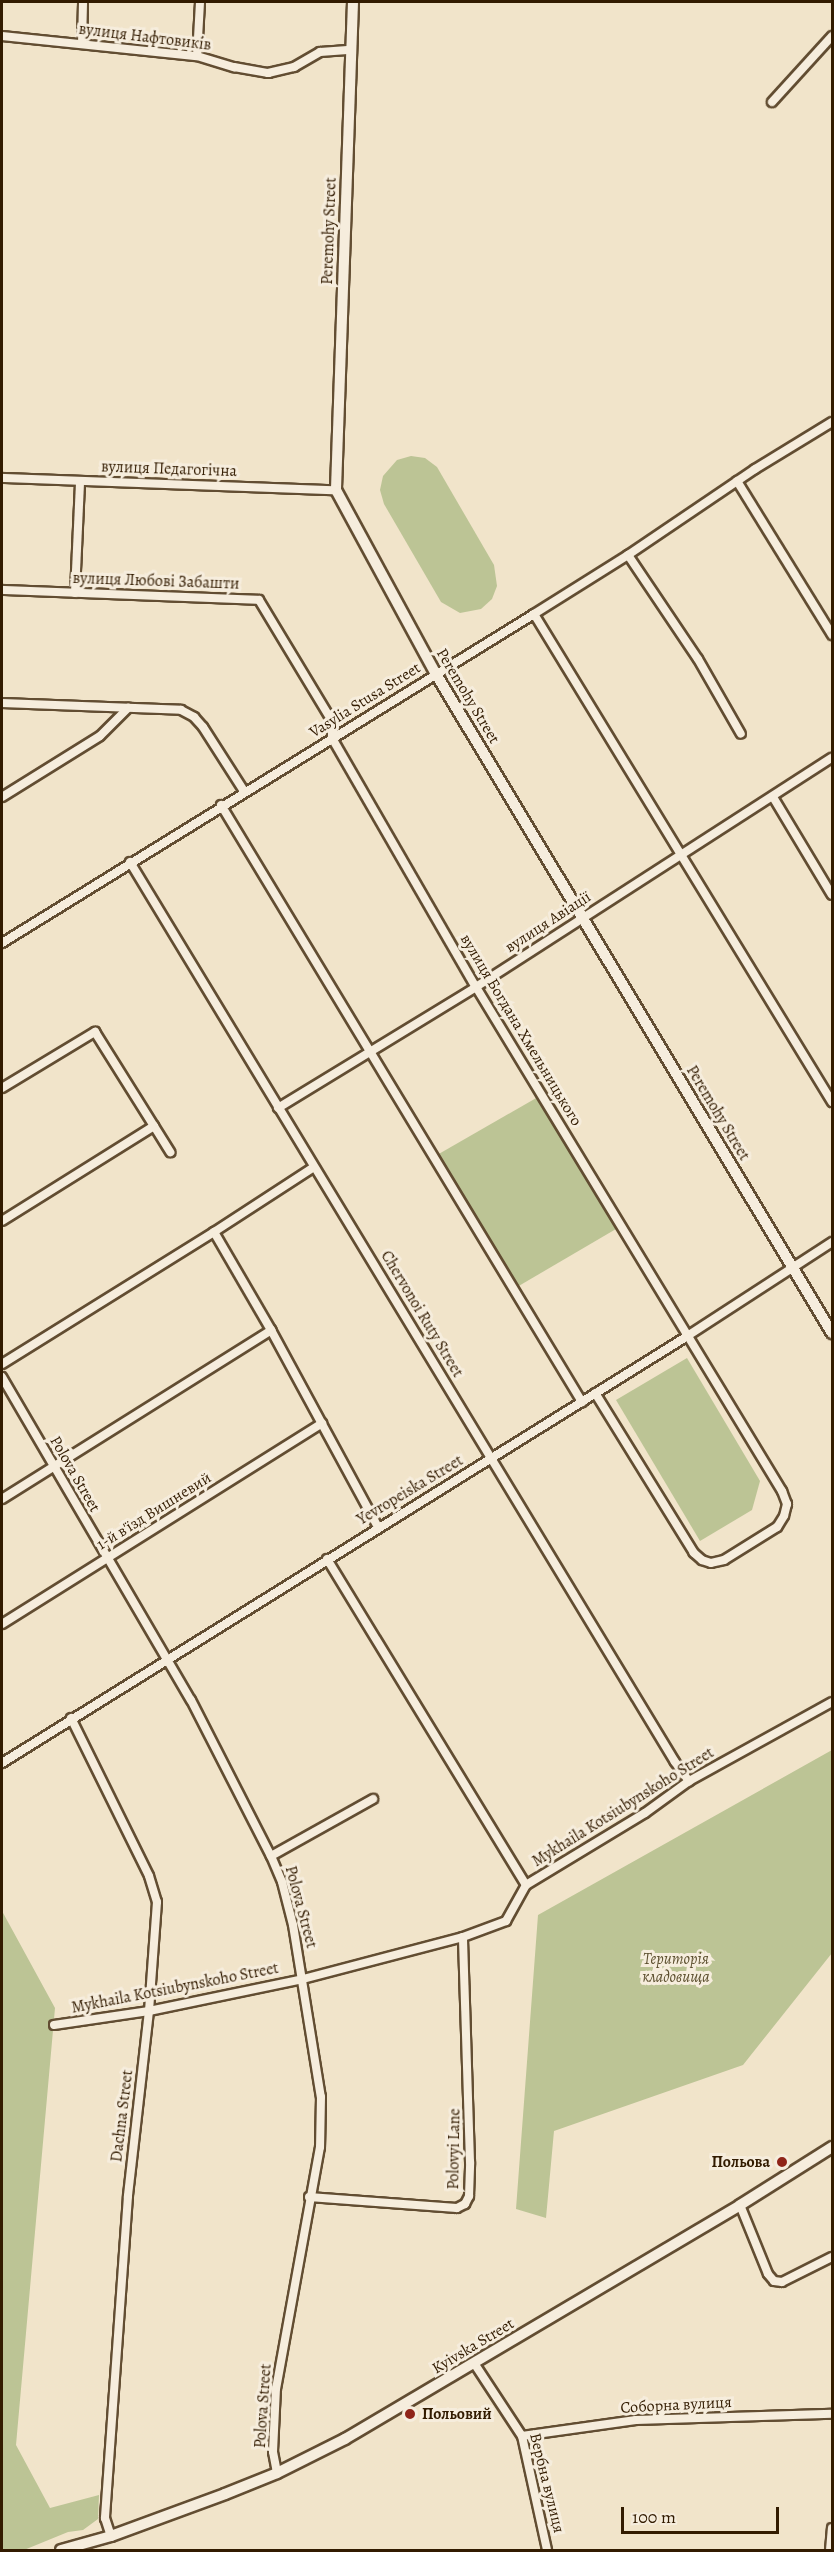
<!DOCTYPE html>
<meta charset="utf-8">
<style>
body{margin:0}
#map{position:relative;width:834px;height:2552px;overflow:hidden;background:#f1e4ca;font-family:Alegreya,serif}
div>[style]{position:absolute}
.green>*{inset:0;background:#bcc495}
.roads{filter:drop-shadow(2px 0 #624d32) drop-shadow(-2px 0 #624d32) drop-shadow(0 2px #624d32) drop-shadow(0 -2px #624d32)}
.minor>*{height:8px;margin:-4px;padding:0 4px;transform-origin:4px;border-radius:4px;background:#f6eddd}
.tertiary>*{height:10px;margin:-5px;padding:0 5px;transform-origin:5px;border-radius:5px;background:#f6eddd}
.dots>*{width:16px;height:16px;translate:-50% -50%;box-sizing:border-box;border:3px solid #f6eddd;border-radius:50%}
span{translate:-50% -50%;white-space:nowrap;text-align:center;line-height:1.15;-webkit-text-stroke:6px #f6eddd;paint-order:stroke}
.street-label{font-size:16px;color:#321b00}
.park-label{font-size:16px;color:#5b4e2d;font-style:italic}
.poi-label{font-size:16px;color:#321b00;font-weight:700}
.right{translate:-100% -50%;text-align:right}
.left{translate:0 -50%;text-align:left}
.frame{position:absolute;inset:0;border:3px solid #321b00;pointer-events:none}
.scale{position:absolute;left:621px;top:2507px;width:158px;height:27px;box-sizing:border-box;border:3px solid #321b00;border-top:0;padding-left:8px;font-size:18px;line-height:21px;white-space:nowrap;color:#321b00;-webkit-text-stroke:4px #f6eddd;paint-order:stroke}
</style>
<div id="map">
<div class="green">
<i style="clip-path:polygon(411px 456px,425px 458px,437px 467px,494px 565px,497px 586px,492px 599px,481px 609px,460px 613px,441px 602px,384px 504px,380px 490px,383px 476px,397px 460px)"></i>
<i style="clip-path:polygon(538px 1097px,616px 1229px,517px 1287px,437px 1155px)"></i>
<i style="clip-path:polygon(687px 1358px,760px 1481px,752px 1510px,700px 1541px,616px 1400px)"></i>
<i style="clip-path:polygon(832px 1750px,832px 1953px,743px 2065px,554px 2131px,546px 2218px,516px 2209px,538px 1915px)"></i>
<i style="clip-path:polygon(2px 1911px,55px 2008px,16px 2445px,50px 2508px,99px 2495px,98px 2519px,83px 2530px,68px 2532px,24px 2550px,2px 2550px)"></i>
</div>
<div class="roads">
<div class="minor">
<i style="left:2px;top:36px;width:196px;rotate:5.9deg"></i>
<i style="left:197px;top:56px;width:39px;rotate:17deg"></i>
<i style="left:234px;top:67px;width:35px;rotate:10deg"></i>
<i style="left:268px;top:73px;width:27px;rotate:-13deg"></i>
<i style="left:294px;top:67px;width:30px;rotate:-30deg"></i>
<i style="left:320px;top:52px;width:31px;rotate:-4deg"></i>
<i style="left:82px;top:44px;width:42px;rotate:-88.6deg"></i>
<i style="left:197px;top:56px;width:54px;rotate:-86.8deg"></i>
<i style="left:772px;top:102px;width:89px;rotate:-47.7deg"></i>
<i style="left:2px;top:478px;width:334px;rotate:2.1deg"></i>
<i style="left:737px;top:481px;width:181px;rotate:58.3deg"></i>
<i style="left:628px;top:555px;width:125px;rotate:56.1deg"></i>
<i style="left:698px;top:659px;width:86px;rotate:60.2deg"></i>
<i style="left:2px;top:590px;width:257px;rotate:2.2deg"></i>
<i style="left:259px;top:600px;width:141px;rotate:58.9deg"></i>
<i style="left:332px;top:721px;width:17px;rotate:90deg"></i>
<i style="left:332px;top:738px;width:288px;rotate:60deg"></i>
<i style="left:476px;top:987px;width:590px;rotate:58.74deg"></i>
<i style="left:782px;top:1491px;width:14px;rotate:69deg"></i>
<i style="left:787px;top:1504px;width:12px;rotate:104deg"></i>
<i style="left:784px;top:1516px;width:13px;rotate:122deg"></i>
<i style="left:777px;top:1527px;width:62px;rotate:148.1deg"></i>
<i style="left:724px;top:1560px;width:13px;rotate:167deg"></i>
<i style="left:711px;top:1563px;width:9px;rotate:-162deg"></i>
<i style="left:702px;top:1560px;width:11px;rotate:-139deg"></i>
<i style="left:694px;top:1553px;width:188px;rotate:-121.7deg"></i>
<i style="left:75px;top:593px;width:112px;rotate:-87.4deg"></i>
<i style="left:534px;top:614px;width:572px;rotate:58.59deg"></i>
<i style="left:2px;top:703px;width:179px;rotate:2.2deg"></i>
<i style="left:181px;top:710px;width:15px;rotate:28deg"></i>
<i style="left:194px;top:717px;width:13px;rotate:48deg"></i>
<i style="left:203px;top:727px;width:76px;rotate:57.4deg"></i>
<i style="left:2px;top:797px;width:115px;rotate:-31.9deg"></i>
<i style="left:100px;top:736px;width:40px;rotate:-45deg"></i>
<i style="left:773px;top:797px;width:114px;rotate:59deg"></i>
<i style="left:221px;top:805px;width:698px;rotate:58.84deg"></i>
<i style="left:130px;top:862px;width:1052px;rotate:58.8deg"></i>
<i style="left:675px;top:1762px;width:24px;rotate:54deg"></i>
<i style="left:2px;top:943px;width:626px;rotate:-31.73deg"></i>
<i style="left:534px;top:614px;width:111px;rotate:-32.1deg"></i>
<i style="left:628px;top:555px;width:153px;rotate:-34.1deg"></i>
<i style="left:755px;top:469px;width:90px;rotate:-31.4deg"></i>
<i style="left:2px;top:1088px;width:109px;rotate:-31.1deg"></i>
<i style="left:95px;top:1032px;width:111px;rotate:57.9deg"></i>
<i style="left:154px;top:1126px;width:179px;rotate:148deg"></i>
<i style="left:278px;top:1108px;width:232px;rotate:-31.4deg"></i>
<i style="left:476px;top:987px;width:423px;rotate:-32.8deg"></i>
<i style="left:154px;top:1126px;width:31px;rotate:58deg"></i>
<i style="left:214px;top:1232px;width:119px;rotate:-33deg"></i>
<i style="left:2px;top:1364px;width:250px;rotate:-31.9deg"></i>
<i style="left:214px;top:1232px;width:113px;rotate:59.8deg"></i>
<i style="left:271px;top:1330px;width:224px;rotate:61.5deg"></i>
<i style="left:2px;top:1377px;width:374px;rotate:59.7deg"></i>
<i style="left:191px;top:1700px;width:175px;rotate:62.9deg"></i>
<i style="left:271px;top:1856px;width:28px;rotate:67deg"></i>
<i style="left:282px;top:1882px;width:44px;rotate:75.7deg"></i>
<i style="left:293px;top:1925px;width:174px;rotate:80.8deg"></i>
<i style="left:321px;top:2097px;width:50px;rotate:91.1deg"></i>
<i style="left:320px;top:2147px;width:245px;rotate:100.3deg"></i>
<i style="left:276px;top:2388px;width:64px;rotate:92.7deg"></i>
<i style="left:273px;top:2452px;width:21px;rotate:79deg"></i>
<i style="left:2px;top:1499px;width:318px;rotate:-32.1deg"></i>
<i style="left:327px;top:1559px;width:382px;rotate:58.6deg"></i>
<i style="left:2px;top:1624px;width:378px;rotate:-32.1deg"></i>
<i style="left:71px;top:1718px;width:176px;rotate:63.7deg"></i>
<i style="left:149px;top:1876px;width:27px;rotate:73deg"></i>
<i style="left:157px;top:1902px;width:109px;rotate:94.2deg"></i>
<i style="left:149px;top:2011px;width:186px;rotate:96.5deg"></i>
<i style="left:128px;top:2196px;width:323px;rotate:94.1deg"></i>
<i style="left:105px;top:2518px;width:19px;rotate:72deg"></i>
<i style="left:2px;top:1763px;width:809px;rotate:-31.92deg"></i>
<i style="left:689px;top:1335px;width:171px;rotate:-33deg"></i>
<i style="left:271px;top:1856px;width:117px;rotate:-29.2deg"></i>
<i style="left:54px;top:2025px;width:96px;rotate:-8.4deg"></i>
<i style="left:149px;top:2011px;width:157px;rotate:-11.7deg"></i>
<i style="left:303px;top:1979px;width:165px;rotate:-14.7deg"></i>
<i style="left:463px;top:1937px;width:46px;rotate:-20.4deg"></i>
<i style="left:506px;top:1921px;width:41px;rotate:-60.9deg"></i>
<i style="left:526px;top:1885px;width:139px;rotate:-31.2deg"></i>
<i style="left:645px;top:1813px;width:54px;rotate:-36deg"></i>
<i style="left:689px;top:1781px;width:163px;rotate:-28.9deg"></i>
<i style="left:309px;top:2197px;width:148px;rotate:4.3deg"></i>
<i style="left:457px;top:2208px;width:9px;rotate:-27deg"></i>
<i style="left:465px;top:2204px;width:9px;rotate:-63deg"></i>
<i style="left:469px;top:2196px;width:34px;rotate:-88deg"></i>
<i style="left:470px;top:2162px;width:225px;rotate:-91.8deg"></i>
<i style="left:740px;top:2205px;width:74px;rotate:67.9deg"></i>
<i style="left:768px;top:2274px;width:9px;rotate:49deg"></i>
<i style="left:774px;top:2281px;width:8px;rotate:7deg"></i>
<i style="left:782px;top:2282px;width:56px;rotate:-26.6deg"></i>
<i style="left:474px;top:2363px;width:87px;rotate:56.7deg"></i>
<i style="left:522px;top:2436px;width:117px;rotate:77.6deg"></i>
<i style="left:522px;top:2436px;width:115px;rotate:-8deg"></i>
<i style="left:636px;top:2420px;width:196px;rotate:-1.8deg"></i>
<i style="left:830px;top:2550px;width:22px;rotate:-85deg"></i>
</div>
<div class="tertiary">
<i style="left:353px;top:2px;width:488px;rotate:92deg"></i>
<i style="left:336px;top:490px;width:209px;rotate:61.5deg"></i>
<i style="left:436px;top:674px;width:769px;rotate:59deg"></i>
<i style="left:61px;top:2550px;width:52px;rotate:-15.6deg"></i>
<i style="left:111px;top:2536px;width:121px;rotate:-20.2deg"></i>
<i style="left:225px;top:2494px;width:56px;rotate:-22deg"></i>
<i style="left:277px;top:2473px;width:76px;rotate:-26.6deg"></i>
<i style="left:345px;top:2439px;width:459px;rotate:-30.6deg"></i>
<i style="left:740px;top:2205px;width:109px;rotate:-32.2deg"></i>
</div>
</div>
<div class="dots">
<i style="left:782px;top:2162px;background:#8f2418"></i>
<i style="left:410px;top:2414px;background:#8f2418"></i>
</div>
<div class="street-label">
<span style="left:145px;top:37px;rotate:7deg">вулиця Нафтовиків</span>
<span style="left:329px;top:231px;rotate:-88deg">Peremohy Street</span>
<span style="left:169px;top:469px;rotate:2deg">вулиця Педагогічна</span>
<span style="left:156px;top:581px;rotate:2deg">вулиця Любові Забашти</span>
<span style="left:468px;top:696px;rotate:59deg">Peremohy Street</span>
<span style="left:365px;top:700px;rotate:-32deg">Vasylia Stusa Street</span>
<span style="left:548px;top:922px;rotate:-33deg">вулиця Авіації</span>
<span style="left:521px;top:1030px;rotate:59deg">вулиця Богдана Хмельницького</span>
<span style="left:718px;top:1113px;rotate:59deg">Peremohy Street</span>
<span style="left:422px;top:1314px;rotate:59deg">Chervonoi Ruty Street</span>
<span style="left:75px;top:1474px;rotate:60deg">Polova Street</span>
<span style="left:410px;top:1490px;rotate:-31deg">Yevropeiska Street</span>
<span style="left:154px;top:1511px;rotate:-32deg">1-й в'їзд Вишневий</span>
<span style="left:623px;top:1807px;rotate:-32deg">Mykhaila Kotsiubynskoho Street</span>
<span style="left:301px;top:1907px;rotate:75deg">Polova Street</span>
<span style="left:175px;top:1988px;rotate:-11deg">Mykhaila Kotsiubynskoho Street</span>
<span style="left:122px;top:2116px;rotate:-83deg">Dachna Street</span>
<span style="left:454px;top:2149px;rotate:-89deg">Polovyi Lane</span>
<span style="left:473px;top:2346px;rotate:-31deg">Kyivska Street</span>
<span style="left:676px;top:2405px;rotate:-3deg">Соборна вулиця</span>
<span style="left:263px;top:2406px;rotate:-86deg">Polova Street</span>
<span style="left:547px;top:2483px;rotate:76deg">Вербна вулиця</span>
</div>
<div class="park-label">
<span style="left:676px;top:1968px">Територія<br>кладовища</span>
</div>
<div class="poi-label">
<span class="right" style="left:770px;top:2162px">Польова</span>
<span class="left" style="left:422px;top:2414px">Польовий</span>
</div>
<div class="frame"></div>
<div class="scale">100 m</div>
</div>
